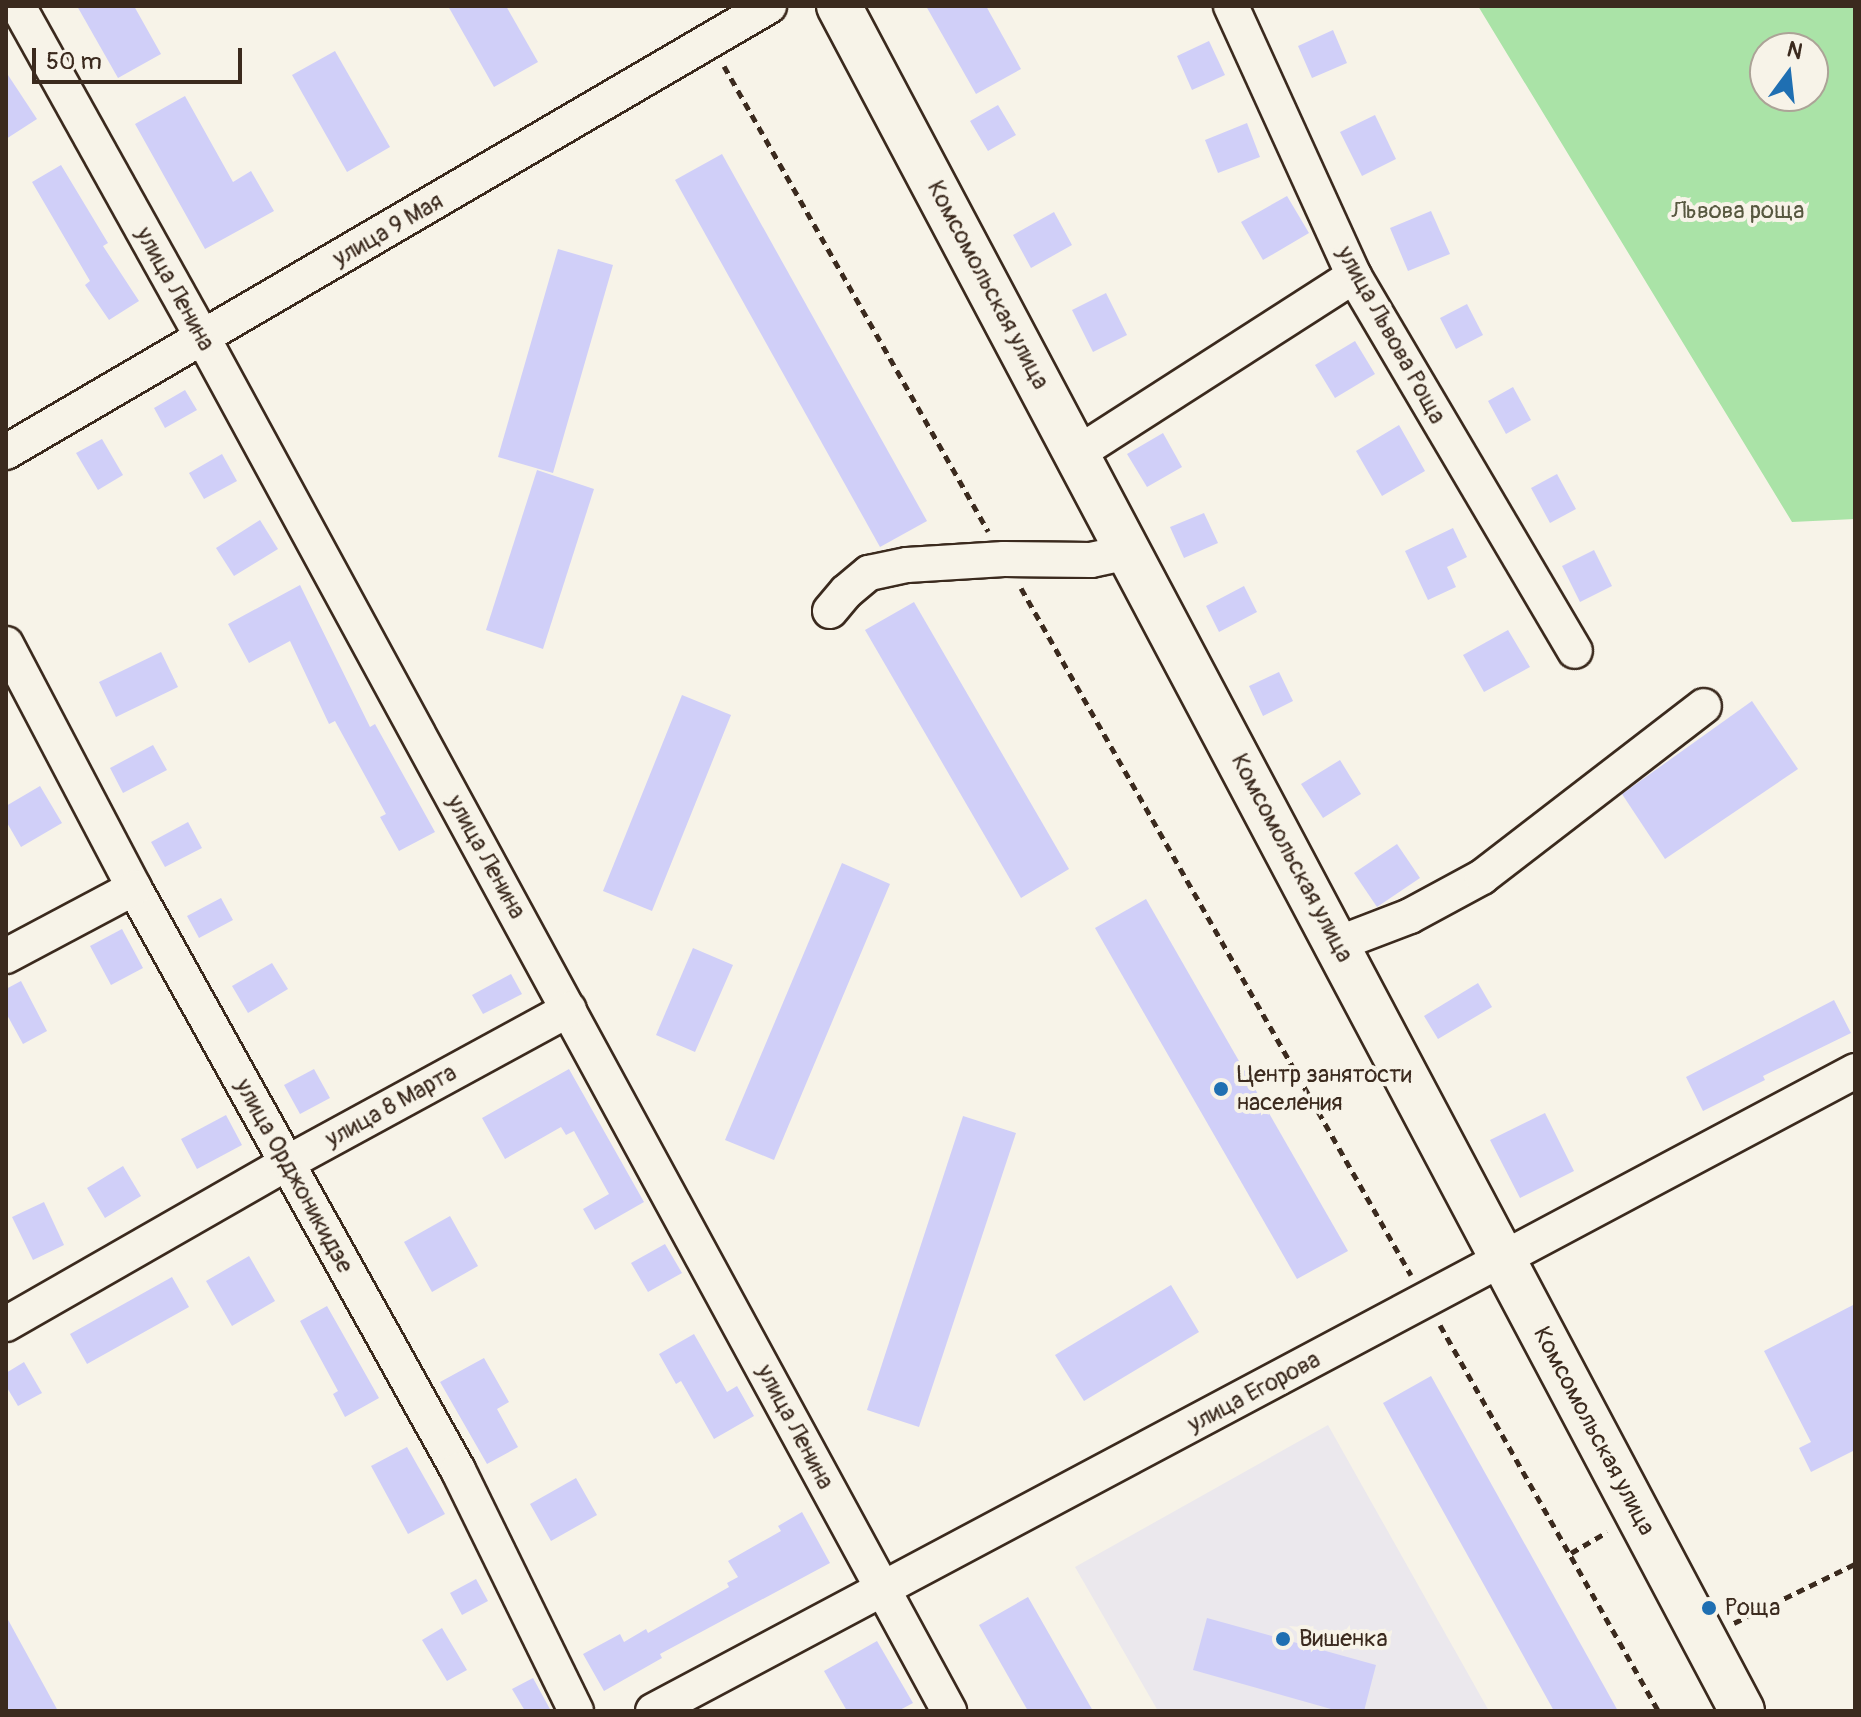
<!DOCTYPE html>
<meta charset="utf-8">
<style>
body{margin:0}
#map{position:relative;width:1861px;height:1717px;overflow:hidden;background:#f7f3e8;font-family:Pangolin,sans-serif}
div>[style]{position:absolute}
.built>*{inset:0;background:#ebe8ed}
.green>*{inset:0;background:#aae3a7}
.building>*{inset:0;background:#d0cff8}
.path>*{height:5px;margin-top:-2.5px;transform-origin:0;background:repeating-linear-gradient(90deg,#3b2a1e 0 8px,transparent 0 14px)}
.roads{filter:drop-shadow(2px 0 #3b2a1e) drop-shadow(-2px 0 #3b2a1e) drop-shadow(0 2px #3b2a1e) drop-shadow(0 -2px #3b2a1e)}
.minor>*{height:34px;margin:-17px;padding:0 17px;transform-origin:17px;border-radius:17px;background:#f7f3e8}
.major>*{height:44px;margin:-22px;padding:0 22px;transform-origin:22px;border-radius:22px;background:#f7f3e8}
.dots>*{width:22px;height:22px;translate:-50% -50%;box-sizing:border-box;border:4px solid #f7f3e8;border-radius:50%}
span{translate:-50% -50%;white-space:nowrap;text-align:center;line-height:1.15;-webkit-text-stroke:8px #f7f3e8;paint-order:stroke}
.park-label{font-size:24px;color:#575840}
.street-label{font-size:24px;color:#3b2a1e}
.poi-label{font-size:24px;color:#3b2a1e}
.left{translate:0 -50%;text-align:left}
.frame{position:absolute;inset:0;border:8px solid #3b2a1e;pointer-events:none}
.north{position:absolute;left:1749px;top:32px;width:80px;height:80px;box-sizing:border-box;background:#f7f3e8;border:2px solid #aca397;border-radius:50%;rotate:15deg;font-size:22px;font-weight:700;line-height:32px;text-align:center;color:#3b2a1e}
.north::after{content:'';display:block;margin:auto;width:28px;height:36px;background:#1f6fb2;clip-path:polygon(50% 0,100% 100%,50% 72%,0 100%)}
.scale{position:absolute;left:32px;top:48px;width:210px;height:36px;box-sizing:border-box;border:4px solid #3b2a1e;border-top:0;padding-left:10px;font-size:24px;line-height:28px;white-space:nowrap;color:#3b2a1e;-webkit-text-stroke:6px #f7f3e8;paint-order:stroke}
</style>
<div id="map">
<div class="built">
<i style="clip-path:polygon(1328px 1425px,1489px 1711px,1158px 1711px,1075px 1567px)"></i>
</div>
<div class="green">
<i style="clip-path:polygon(evenodd,1478px 6px,1855px 6px,1855px 519px,1792px 522px,1478px 6px,1765px 48px,1813px 48px,1813px 96px,1765px 96px,1765px 48px)"></i>
</div>
<div class="building">
<i style="clip-path:polygon(77px 6px,134px 6px,161px 54px,118px 78px)"></i>
<i style="clip-path:polygon(448px 6px,506px 6px,538px 62px,494px 87px)"></i>
<i style="clip-path:polygon(926px 6px,986px 6px,1021px 69px,976px 94px)"></i>
<i style="clip-path:polygon(1333px 30px,1347px 63px,1312px 78px,1298px 46px)"></i>
<i style="clip-path:polygon(1209px 41px,1225px 75px,1192px 90px,1177px 56px)"></i>
<i style="clip-path:polygon(335px 51px,390px 147px,347px 172px,292px 75px)"></i>
<i style="clip-path:polygon(6px 72px,37px 119px,6px 139px)"></i>
<i style="clip-path:polygon(185px 96px,233px 182px,251px 171px,274px 211px,205px 249px,135px 124px)"></i>
<i style="clip-path:polygon(998px 105px,1016px 135px,988px 151px,970px 121px)"></i>
<i style="clip-path:polygon(1375px 115px,1396px 159px,1362px 176px,1340px 132px)"></i>
<i style="clip-path:polygon(1247px 123px,1260px 157px,1218px 173px,1205px 140px)"></i>
<i style="clip-path:polygon(722px 154px,927px 521px,880px 547px,675px 180px)"></i>
<i style="clip-path:polygon(61px 165px,108px 243px,103px 246px,139px 301px,109px 320px,85px 285px,90px 281px,32px 182px)"></i>
<i style="clip-path:polygon(1287px 196px,1309px 233px,1263px 260px,1241px 222px)"></i>
<i style="clip-path:polygon(1431px 211px,1450px 254px,1408px 271px,1390px 228px)"></i>
<i style="clip-path:polygon(1054px 212px,1072px 245px,1031px 268px,1013px 235px)"></i>
<i style="clip-path:polygon(558px 249px,613px 265px,553px 473px,498px 457px)"></i>
<i style="clip-path:polygon(1106px 293px,1127px 335px,1093px 352px,1072px 310px)"></i>
<i style="clip-path:polygon(1467px 304px,1483px 335px,1456px 349px,1440px 318px)"></i>
<i style="clip-path:polygon(1355px 341px,1375px 374px,1335px 398px,1315px 365px)"></i>
<i style="clip-path:polygon(1513px 387px,1531px 420px,1506px 434px,1488px 401px)"></i>
<i style="clip-path:polygon(185px 390px,197px 410px,165px 428px,154px 408px)"></i>
<i style="clip-path:polygon(1399px 425px,1425px 471px,1382px 496px,1356px 451px)"></i>
<i style="clip-path:polygon(1163px 433px,1182px 467px,1147px 487px,1127px 454px)"></i>
<i style="clip-path:polygon(102px 439px,123px 475px,98px 490px,76px 453px)"></i>
<i style="clip-path:polygon(222px 454px,237px 481px,204px 499px,189px 473px)"></i>
<i style="clip-path:polygon(537px 470px,594px 489px,543px 649px,486px 630px)"></i>
<i style="clip-path:polygon(1557px 474px,1576px 509px,1550px 523px,1531px 488px)"></i>
<i style="clip-path:polygon(1204px 513px,1218px 543px,1184px 558px,1170px 527px)"></i>
<i style="clip-path:polygon(260px 520px,278px 549px,234px 576px,216px 548px)"></i>
<i style="clip-path:polygon(1453px 528px,1467px 557px,1447px 567px,1456px 587px,1428px 600px,1405px 551px)"></i>
<i style="clip-path:polygon(1594px 550px,1612px 586px,1580px 602px,1562px 566px)"></i>
<i style="clip-path:polygon(300px 585px,370px 727px,375px 724px,435px 832px,399px 851px,380px 817px,386px 814px,335px 721px,329px 724px,290px 641px,249px 663px,228px 624px)"></i>
<i style="clip-path:polygon(1244px 586px,1257px 612px,1219px 632px,1206px 606px)"></i>
<i style="clip-path:polygon(914px 602px,1069px 869px,1021px 898px,865px 630px)"></i>
<i style="clip-path:polygon(1508px 630px,1530px 667px,1484px 692px,1463px 655px)"></i>
<i style="clip-path:polygon(161px 652px,178px 687px,116px 717px,99px 682px)"></i>
<i style="clip-path:polygon(1279px 672px,1293px 701px,1263px 716px,1249px 686px)"></i>
<i style="clip-path:polygon(682px 695px,731px 715px,652px 911px,603px 891px)"></i>
<i style="clip-path:polygon(1752px 701px,1798px 769px,1665px 859px,1622px 794px)"></i>
<i style="clip-path:polygon(153px 745px,167px 770px,123px 793px,110px 768px)"></i>
<i style="clip-path:polygon(1340px 760px,1361px 794px,1323px 818px,1301px 784px)"></i>
<i style="clip-path:polygon(40px 786px,62px 823px,21px 847px,6px 821px,6px 806px)"></i>
<i style="clip-path:polygon(188px 822px,202px 848px,165px 867px,151px 842px)"></i>
<i style="clip-path:polygon(1397px 844px,1420px 878px,1377px 907px,1354px 873px)"></i>
<i style="clip-path:polygon(842px 863px,890px 884px,774px 1160px,725px 1140px)"></i>
<i style="clip-path:polygon(221px 898px,233px 920px,199px 938px,187px 916px)"></i>
<i style="clip-path:polygon(1146px 899px,1348px 1251px,1297px 1279px,1095px 928px)"></i>
<i style="clip-path:polygon(122px 929px,143px 968px,111px 985px,90px 946px)"></i>
<i style="clip-path:polygon(693px 948px,733px 965px,695px 1052px,656px 1035px)"></i>
<i style="clip-path:polygon(272px 963px,288px 989px,248px 1013px,232px 986px)"></i>
<i style="clip-path:polygon(511px 974px,522px 994px,483px 1014px,472px 995px)"></i>
<i style="clip-path:polygon(21px 981px,47px 1031px,23px 1044px,6px 1013px,6px 989px)"></i>
<i style="clip-path:polygon(1478px 983px,1492px 1007px,1438px 1039px,1424px 1016px)"></i>
<i style="clip-path:polygon(1834px 1000px,1851px 1033px,1763px 1076px,1765px 1080px,1703px 1111px,1686px 1077px)"></i>
<i style="clip-path:polygon(314px 1069px,330px 1098px,300px 1114px,284px 1085px)"></i>
<i style="clip-path:polygon(569px 1069px,644px 1202px,595px 1230px,583px 1209px,609px 1194px,574px 1131px,566px 1135px,561px 1127px,505px 1159px,482px 1118px)"></i>
<i style="clip-path:polygon(1545px 1113px,1574px 1171px,1520px 1198px,1490px 1140px)"></i>
<i style="clip-path:polygon(226px 1115px,242px 1145px,197px 1169px,181px 1139px)"></i>
<i style="clip-path:polygon(963px 1116px,1016px 1133px,919px 1427px,867px 1410px)"></i>
<i style="clip-path:polygon(123px 1166px,141px 1196px,105px 1218px,87px 1188px)"></i>
<i style="clip-path:polygon(44px 1202px,64px 1245px,33px 1260px,12px 1217px)"></i>
<i style="clip-path:polygon(450px 1216px,478px 1266px,432px 1292px,404px 1242px)"></i>
<i style="clip-path:polygon(665px 1244px,682px 1273px,648px 1292px,631px 1263px)"></i>
<i style="clip-path:polygon(249px 1256px,275px 1301px,232px 1326px,206px 1281px)"></i>
<i style="clip-path:polygon(172px 1277px,189px 1307px,87px 1364px,70px 1334px)"></i>
<i style="clip-path:polygon(1171px 1285px,1199px 1332px,1084px 1401px,1055px 1355px)"></i>
<i style="clip-path:polygon(1855px 1304px,1855px 1450px,1811px 1472px,1799px 1448px,1811px 1442px,1764px 1351px)"></i>
<i style="clip-path:polygon(327px 1306px,379px 1398px,345px 1417px,333px 1394px,338px 1391px,300px 1321px)"></i>
<i style="clip-path:polygon(694px 1334px,727px 1392px,737px 1386px,754px 1416px,714px 1439px,681px 1381px,676px 1384px,659px 1354px)"></i>
<i style="clip-path:polygon(484px 1358px,509px 1402px,497px 1409px,518px 1447px,487px 1464px,440px 1382px)"></i>
<i style="clip-path:polygon(24px 1362px,42px 1393px,18px 1406px,6px 1386px,6px 1373px)"></i>
<i style="clip-path:polygon(1431px 1376px,1618px 1711px,1554px 1711px,1383px 1403px)"></i>
<i style="clip-path:polygon(407px 1447px,445px 1514px,408px 1534px,371px 1466px)"></i>
<i style="clip-path:polygon(576px 1478px,597px 1515px,551px 1541px,530px 1504px)"></i>
<i style="clip-path:polygon(802px 1512px,830px 1563px,660px 1654px,662px 1658px,604px 1691px,583px 1654px,620px 1634px,624px 1642px,646px 1629px,648px 1633px,729px 1587px,727px 1583px,738px 1577px,728px 1561px,781px 1531px,778px 1526px)"></i>
<i style="clip-path:polygon(476px 1579px,488px 1601px,462px 1615px,450px 1593px)"></i>
<i style="clip-path:polygon(1028px 1597px,1093px 1711px,1028px 1711px,979px 1625px)"></i>
<i style="clip-path:polygon(6px 1616px,58px 1711px,6px 1711px)"></i>
<i style="clip-path:polygon(1207px 1618px,1376px 1665px,1364px 1711px,1338px 1711px,1193px 1670px)"></i>
<i style="clip-path:polygon(442px 1628px,467px 1670px,447px 1681px,422px 1640px)"></i>
<i style="clip-path:polygon(877px 1641px,913px 1703px,898px 1711px,847px 1711px,824px 1671px)"></i>
<i style="clip-path:polygon(533px 1678px,551px 1711px,525px 1711px,512px 1689px)"></i>
</div>
<div class="path">
<i style="left:724px;top:66px;width:535px;rotate:60.41deg"></i>
<i style="left:1021px;top:588px;width:790px;rotate:60.42deg"></i>
<i style="left:1440px;top:1325px;width:443px;rotate:60.5deg"></i>
<i style="left:1571px;top:1553px;width:42px;rotate:-30.3deg"></i>
<i style="left:1734px;top:1623px;width:135px;rotate:-26deg"></i>
</div>
<div class="roads">
<div class="minor">
<i style="left:18px;top:6px;width:380px;rotate:60.9deg"></i>
<i style="left:203px;top:338px;width:1563px;rotate:61.48deg"></i>
<i style="left:1231px;top:6px;width:297px;rotate:65.5deg"></i>
<i style="left:1354px;top:276px;width:435px;rotate:59.5deg"></i>
<i style="left:6px;top:452px;width:884px;rotate:-30.31deg"></i>
<i style="left:1078px;top:453px;width:328px;rotate:-32.7deg"></i>
<i style="left:830px;top:611px;width:25px;rotate:-50deg"></i>
<i style="left:846px;top:592px;width:30px;rotate:-40deg"></i>
<i style="left:869px;top:573px;width:39px;rotate:-12deg"></i>
<i style="left:907px;top:565px;width:97px;rotate:-3.5deg"></i>
<i style="left:1004px;top:559px;width:87px;rotate:0.7deg"></i>
<i style="left:1091px;top:560px;width:40px;rotate:-12deg"></i>
<i style="left:6px;top:644px;width:276px;rotate:62.3deg"></i>
<i style="left:134px;top:888px;width:666px;rotate:60.9deg"></i>
<i style="left:458px;top:1470px;width:268px;rotate:63.9deg"></i>
<i style="left:1337px;top:944px;width:78px;rotate:-21deg"></i>
<i style="left:1410px;top:916px;width:82px;rotate:-28.4deg"></i>
<i style="left:1482px;top:877px;width:280px;rotate:-37.6deg"></i>
<i style="left:6px;top:956px;width:145px;rotate:-28deg"></i>
<i style="left:6px;top:1324px;width:324px;rotate:-29.8deg"></i>
<i style="left:287px;top:1163px;width:321px;rotate:-28.6deg"></i>
<i style="left:653px;top:1711px;width:1362px;rotate:-28.03deg"></i>
</div>
<div class="major">
<i style="left:839px;top:6px;width:1929px;rotate:62.09deg"></i>
</div>
</div>
<div class="dots">
<i style="left:1221px;top:1089px;background:#1f6fb2"></i>
<i style="left:1709px;top:1608px;background:#1f6fb2"></i>
<i style="left:1283px;top:1639px;background:#1f6fb2"></i>
</div>
<div class="park-label">
<span style="left:1738px;top:211px">Львова роща</span>
</div>
<div class="street-label">
<span style="left:388px;top:230px;rotate:-30deg">улица 9 Мая</span>
<span style="left:988px;top:285px;rotate:62deg">Комсомольская улица</span>
<span style="left:175px;top:289px;rotate:61deg">улица Ленина</span>
<span style="left:1391px;top:335px;rotate:61deg">улица Львова Роща</span>
<span style="left:486px;top:857px;rotate:61deg">улица Ленина</span>
<span style="left:1292px;top:858px;rotate:62deg">Комсомольская улица</span>
<span style="left:391px;top:1106px;rotate:-29deg">улица 8 Марта</span>
<span style="left:294px;top:1176px;rotate:61deg">улица Орджоникидзе</span>
<span style="left:1254px;top:1392px;rotate:-28deg">улица Егорова</span>
<span style="left:795px;top:1427px;rotate:62deg">улица Ленина</span>
<span style="left:1594px;top:1431px;rotate:62deg">Комсомольская улица</span>
</div>
<div class="poi-label">
<span class="left" style="left:1237px;top:1089px">Центр занятости<br>населения</span>
<span class="left" style="left:1725px;top:1608px">Роща</span>
<span class="left" style="left:1299px;top:1639px">Вишенка</span>
</div>
<div class="frame"></div>
<div class="north">N</div>
<div class="scale">50 m</div>
</div>
